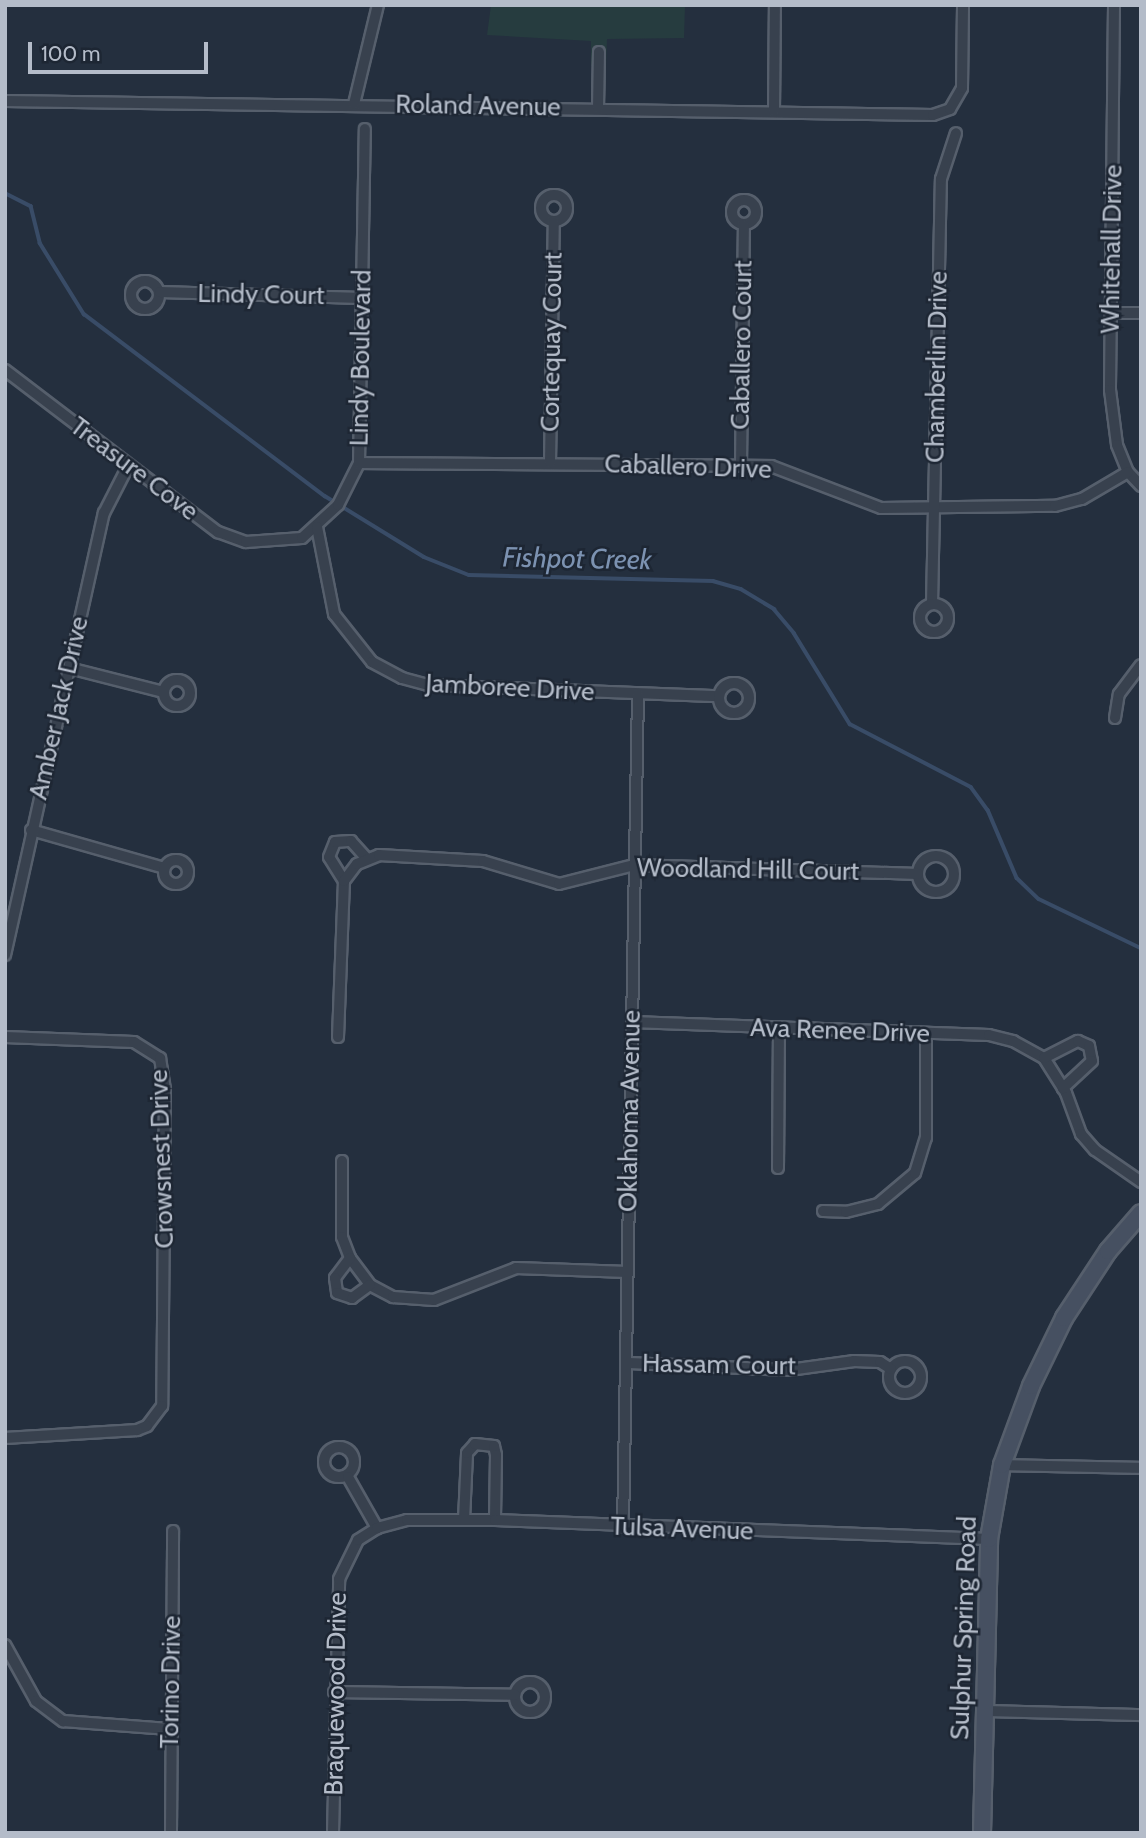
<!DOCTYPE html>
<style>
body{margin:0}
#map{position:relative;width:1146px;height:1838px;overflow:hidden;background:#242f3e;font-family:Cabin,sans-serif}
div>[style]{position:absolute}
.green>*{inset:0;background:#263c3f}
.stream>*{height:3.5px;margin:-1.75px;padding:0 1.75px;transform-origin:1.75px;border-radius:1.75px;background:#394c67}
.roads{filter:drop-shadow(2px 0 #565f6c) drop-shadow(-2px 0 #565f6c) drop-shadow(0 2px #565f6c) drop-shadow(0 -2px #565f6c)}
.minor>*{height:10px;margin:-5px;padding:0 5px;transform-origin:5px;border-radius:5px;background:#38414e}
.minor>.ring{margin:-5px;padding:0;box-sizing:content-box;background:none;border:10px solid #38414e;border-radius:50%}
.secondary>*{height:16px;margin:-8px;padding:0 8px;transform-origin:8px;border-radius:8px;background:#465061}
span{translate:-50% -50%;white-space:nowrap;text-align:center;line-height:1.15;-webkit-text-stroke:5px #1d2633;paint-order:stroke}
.street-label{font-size:26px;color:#b4bcc9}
.water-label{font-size:28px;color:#7c92b1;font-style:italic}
.frame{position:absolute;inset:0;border:7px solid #b4bcc9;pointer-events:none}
.scale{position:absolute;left:28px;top:42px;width:180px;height:32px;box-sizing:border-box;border:4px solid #b4bcc9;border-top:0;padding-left:9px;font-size:21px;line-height:24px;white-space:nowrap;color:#b4bcc9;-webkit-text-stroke:5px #1d2633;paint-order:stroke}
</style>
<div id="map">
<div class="green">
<i style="clip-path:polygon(491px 5px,685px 5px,684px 38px,607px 39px,606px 67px,591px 66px,591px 41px,487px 35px)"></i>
</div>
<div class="stream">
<i style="left:5px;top:193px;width:29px;rotate:27deg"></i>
<i style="left:31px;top:206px;width:38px;rotate:76deg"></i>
<i style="left:40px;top:243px;width:84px;rotate:58.2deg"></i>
<i style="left:84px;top:314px;width:302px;rotate:37.1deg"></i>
<i style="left:325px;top:496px;width:116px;rotate:31.6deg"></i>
<i style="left:424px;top:557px;width:48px;rotate:21.8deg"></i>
<i style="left:469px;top:575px;width:244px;rotate:1.4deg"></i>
<i style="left:713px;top:581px;width:29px;rotate:16deg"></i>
<i style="left:741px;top:589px;width:39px;rotate:31deg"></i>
<i style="left:774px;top:609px;width:31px;rotate:50deg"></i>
<i style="left:794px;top:633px;width:107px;rotate:58.4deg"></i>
<i style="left:850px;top:724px;width:136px;rotate:27.5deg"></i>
<i style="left:971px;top:787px;width:29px;rotate:54deg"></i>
<i style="left:988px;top:810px;width:74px;rotate:66.9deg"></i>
<i style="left:1017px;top:878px;width:30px;rotate:44deg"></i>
<i style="left:1039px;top:899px;width:113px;rotate:25.7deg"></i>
</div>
<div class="roads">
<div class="minor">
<i style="left:1114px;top:5px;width:385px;rotate:90.6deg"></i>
<i style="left:1110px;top:390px;width:55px;rotate:82.7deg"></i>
<i style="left:1117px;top:445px;width:29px;rotate:68deg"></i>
<i style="left:1128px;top:472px;width:19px;rotate:47deg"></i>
<i style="left:5px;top:101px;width:928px;rotate:0.86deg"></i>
<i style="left:933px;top:115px;width:18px;rotate:-19deg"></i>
<i style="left:950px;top:109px;width:24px;rotate:-60deg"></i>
<i style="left:962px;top:88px;width:83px;rotate:-89.3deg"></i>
<i style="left:354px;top:104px;width:102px;rotate:-76.4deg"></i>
<i style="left:598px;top:108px;width:56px;rotate:-89deg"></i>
<i style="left:774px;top:111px;width:106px;rotate:-89.5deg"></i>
<i class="ring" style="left:541px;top:195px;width:16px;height:16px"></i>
<i class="ring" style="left:732px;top:200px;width:14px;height:14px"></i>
<i class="ring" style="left:131px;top:281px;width:18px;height:18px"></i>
<i style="left:160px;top:292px;width:202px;rotate:1.7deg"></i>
<i style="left:1112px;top:313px;width:29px"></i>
<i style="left:5px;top:370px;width:268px;rotate:37.3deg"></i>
<i style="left:218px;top:532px;width:30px;rotate:20deg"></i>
<i style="left:246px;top:542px;width:56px;rotate:-4.1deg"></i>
<i style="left:302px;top:538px;width:49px;rotate:-42.5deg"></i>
<i style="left:338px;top:505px;width:47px;rotate:-63.4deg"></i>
<i style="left:359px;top:463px;width:334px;rotate:-89deg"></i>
<i style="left:359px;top:463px;width:412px;rotate:0.4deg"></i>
<i style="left:771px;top:466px;width:118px;rotate:20.9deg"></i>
<i style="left:881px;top:508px;width:174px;rotate:-0.7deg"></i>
<i style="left:1055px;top:506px;width:28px;rotate:-15deg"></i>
<i style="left:1082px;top:499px;width:53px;rotate:-30.4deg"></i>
<i style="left:550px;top:463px;width:242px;rotate:-89.1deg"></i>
<i style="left:741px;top:464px;width:239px;rotate:-89.3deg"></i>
<i style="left:317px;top:527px;width:89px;rotate:78.9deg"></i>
<i style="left:334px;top:614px;width:61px;rotate:51.6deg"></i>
<i style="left:372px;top:662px;width:34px;rotate:28deg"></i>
<i style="left:402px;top:678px;width:27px;rotate:15deg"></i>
<i style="left:428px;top:685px;width:291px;rotate:2.2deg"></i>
<i style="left:932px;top:604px;width:425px;rotate:-88.8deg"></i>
<i style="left:941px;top:179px;width:48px;rotate:-71.9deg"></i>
<i class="ring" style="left:920px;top:604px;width:18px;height:18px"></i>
<i style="left:69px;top:668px;width:98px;rotate:14.2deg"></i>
<i class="ring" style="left:164px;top:680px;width:16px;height:16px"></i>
<i class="ring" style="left:719px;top:683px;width:20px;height:20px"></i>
<i style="left:1115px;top:718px;width:24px;rotate:-81deg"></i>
<i style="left:1119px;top:694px;width:36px;rotate:-53deg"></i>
<i style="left:31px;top:830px;width:138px;rotate:15.9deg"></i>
<i class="ring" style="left:918px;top:856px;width:26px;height:26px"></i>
<i class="ring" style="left:164px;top:860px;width:14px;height:14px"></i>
<i style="left:344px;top:881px;width:28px;rotate:-122deg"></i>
<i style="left:329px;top:857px;width:16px;rotate:-68deg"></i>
<i style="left:335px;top:842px;width:16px;rotate:-4deg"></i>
<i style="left:351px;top:841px;width:24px;rotate:48deg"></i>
<i style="left:5px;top:955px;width:453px;rotate:-77.4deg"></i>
<i style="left:104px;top:513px;width:53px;rotate:-62.9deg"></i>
<i style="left:632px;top:1022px;width:357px;rotate:2.1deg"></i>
<i style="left:989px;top:1035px;width:25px;rotate:14deg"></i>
<i style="left:1013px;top:1041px;width:35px;rotate:29deg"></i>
<i style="left:1044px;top:1058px;width:41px;rotate:57.8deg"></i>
<i style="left:1066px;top:1093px;width:44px;rotate:69.9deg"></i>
<i style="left:1081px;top:1134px;width:21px;rotate:49deg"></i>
<i style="left:1095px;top:1150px;width:56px;rotate:34.8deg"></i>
<i style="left:5px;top:1037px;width:129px;rotate:2.2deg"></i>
<i style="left:134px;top:1042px;width:31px;rotate:32deg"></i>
<i style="left:160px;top:1058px;width:32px;rotate:81deg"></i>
<i style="left:165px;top:1090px;width:316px;rotate:90.5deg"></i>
<i style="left:162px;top:1406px;width:25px;rotate:127deg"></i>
<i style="left:147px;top:1426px;width:11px;rotate:158deg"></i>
<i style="left:137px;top:1430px;width:132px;rotate:176.5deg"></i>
<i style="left:338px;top:1037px;width:156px;rotate:-87.8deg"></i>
<i style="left:344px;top:881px;width:21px;rotate:-53deg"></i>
<i style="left:357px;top:864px;width:24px;rotate:-22deg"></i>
<i style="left:379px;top:855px;width:104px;rotate:3.3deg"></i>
<i style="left:483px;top:861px;width:79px;rotate:16.8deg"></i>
<i style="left:559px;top:884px;width:77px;rotate:-14.2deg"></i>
<i style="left:634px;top:865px;width:284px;rotate:1.8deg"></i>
<i style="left:1044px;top:1058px;width:38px;rotate:-27deg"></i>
<i style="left:1078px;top:1041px;width:12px;rotate:24deg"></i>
<i style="left:1089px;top:1046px;width:15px;rotate:79deg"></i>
<i style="left:1092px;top:1061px;width:40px;rotate:137deg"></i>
<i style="left:342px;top:1161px;width:76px;rotate:90deg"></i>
<i style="left:342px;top:1237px;width:22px;rotate:69deg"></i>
<i style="left:350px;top:1258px;width:34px;rotate:53deg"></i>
<i style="left:370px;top:1285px;width:26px;rotate:28deg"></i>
<i style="left:393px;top:1297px;width:41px;rotate:4.2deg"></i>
<i style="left:434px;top:1300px;width:88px;rotate:-21.3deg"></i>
<i style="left:516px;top:1268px;width:112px;rotate:2deg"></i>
<i style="left:778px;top:1168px;width:140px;rotate:-89.6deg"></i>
<i style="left:823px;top:1211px;width:23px;rotate:2deg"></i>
<i style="left:846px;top:1212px;width:33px;rotate:-14deg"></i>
<i style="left:878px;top:1204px;width:48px;rotate:-40deg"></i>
<i style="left:915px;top:1173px;width:37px;rotate:-73deg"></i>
<i style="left:926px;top:1138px;width:103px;rotate:-90deg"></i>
<i style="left:350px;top:1258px;width:25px;rotate:127deg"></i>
<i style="left:335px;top:1278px;width:15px;rotate:82deg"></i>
<i style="left:337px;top:1293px;width:16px;rotate:18deg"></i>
<i style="left:352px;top:1298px;width:22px;rotate:-36deg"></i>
<i class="ring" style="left:889px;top:1361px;width:22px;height:22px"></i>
<i style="left:629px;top:1363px;width:160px;rotate:2.5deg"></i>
<i style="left:789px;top:1370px;width:66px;rotate:-7.9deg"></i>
<i style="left:854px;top:1361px;width:26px;rotate:2deg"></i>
<i style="left:880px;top:1362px;width:13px;rotate:32deg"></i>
<i class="ring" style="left:324px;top:1447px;width:20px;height:20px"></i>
<i style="left:1002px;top:1465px;width:139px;rotate:1.2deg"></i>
<i style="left:348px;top:1477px;width:59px;rotate:60.4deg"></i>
<i style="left:464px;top:1520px;width:67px;rotate:-87.4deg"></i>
<i style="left:467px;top:1453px;width:12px;rotate:-48deg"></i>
<i style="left:475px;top:1444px;width:19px;rotate:6deg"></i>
<i style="left:494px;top:1446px;width:9px;rotate:77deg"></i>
<i style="left:496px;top:1455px;width:65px;rotate:90.9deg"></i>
<i style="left:623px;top:1527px;width:833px;rotate:-88.97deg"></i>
<i style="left:5px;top:1645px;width:64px;rotate:61deg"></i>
<i style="left:36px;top:1701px;width:34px;rotate:37deg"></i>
<i style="left:63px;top:1721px;width:106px;rotate:4.3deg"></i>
<i class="ring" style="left:515px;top:1682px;width:20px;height:20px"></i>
<i style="left:334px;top:1692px;width:181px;rotate:0.9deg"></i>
<i style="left:983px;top:1711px;width:158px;rotate:1.5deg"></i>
<i style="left:171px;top:1833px;width:302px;rotate:-89.6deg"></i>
<i style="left:333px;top:1833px;width:254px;rotate:-88.6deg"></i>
<i style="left:339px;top:1579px;width:43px;rotate:-64deg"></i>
<i style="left:358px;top:1540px;width:22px;rotate:-32deg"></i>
<i style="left:377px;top:1528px;width:31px;rotate:-15deg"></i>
<i style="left:407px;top:1520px;width:88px"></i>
<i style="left:495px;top:1520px;width:494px;rotate:2.2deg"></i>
</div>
<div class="secondary">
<i style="left:982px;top:1833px;width:294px;rotate:-88.6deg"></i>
<i style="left:989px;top:1539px;width:75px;rotate:-80deg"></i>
<i style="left:1002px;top:1465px;width:84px;rotate:-69.8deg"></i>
<i style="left:1031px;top:1386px;width:76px;rotate:-64.1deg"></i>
<i style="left:1064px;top:1318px;width:80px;rotate:-56.7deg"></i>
<i style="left:1108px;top:1251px;width:50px;rotate:-49deg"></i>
</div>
</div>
<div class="street-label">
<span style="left:478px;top:106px;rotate:1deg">Roland Avenue</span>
<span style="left:1112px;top:249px;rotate:-89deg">Whitehall Drive</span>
<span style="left:261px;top:295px;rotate:1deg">Lindy Court</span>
<span style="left:552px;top:342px;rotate:-89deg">Cortequay Court</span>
<span style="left:742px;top:345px;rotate:-89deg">Caballero Court</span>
<span style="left:361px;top:358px;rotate:-89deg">Lindy Boulevard</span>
<span style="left:937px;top:367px;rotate:-89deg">Chamberlin Drive</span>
<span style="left:688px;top:467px;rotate:2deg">Caballero Drive</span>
<span style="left:134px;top:469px;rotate:37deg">Treasure Cove</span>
<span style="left:510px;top:688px;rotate:3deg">Jamboree Drive</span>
<span style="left:59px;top:708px;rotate:-77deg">Amber Jack Drive</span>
<span style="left:748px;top:870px;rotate:1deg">Woodland Hill Court</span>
<span style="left:840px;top:1031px;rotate:2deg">Ava Renee Drive</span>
<span style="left:630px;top:1111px;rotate:-89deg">Oklahoma Avenue</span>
<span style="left:162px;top:1159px;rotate:-92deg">Crowsnest Drive</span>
<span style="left:719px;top:1365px;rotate:1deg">Hassam Court</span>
<span style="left:682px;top:1529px;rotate:2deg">Tulsa Avenue</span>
<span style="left:964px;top:1628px;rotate:-88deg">Sulphur Spring Road</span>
<span style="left:171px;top:1682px;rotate:-89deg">Torino Drive</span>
<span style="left:336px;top:1694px;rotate:-89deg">Braquewood Drive</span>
</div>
<div class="water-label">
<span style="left:577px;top:558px;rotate:1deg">Fishpot Creek</span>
</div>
<div class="frame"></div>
<div class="scale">100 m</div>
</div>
